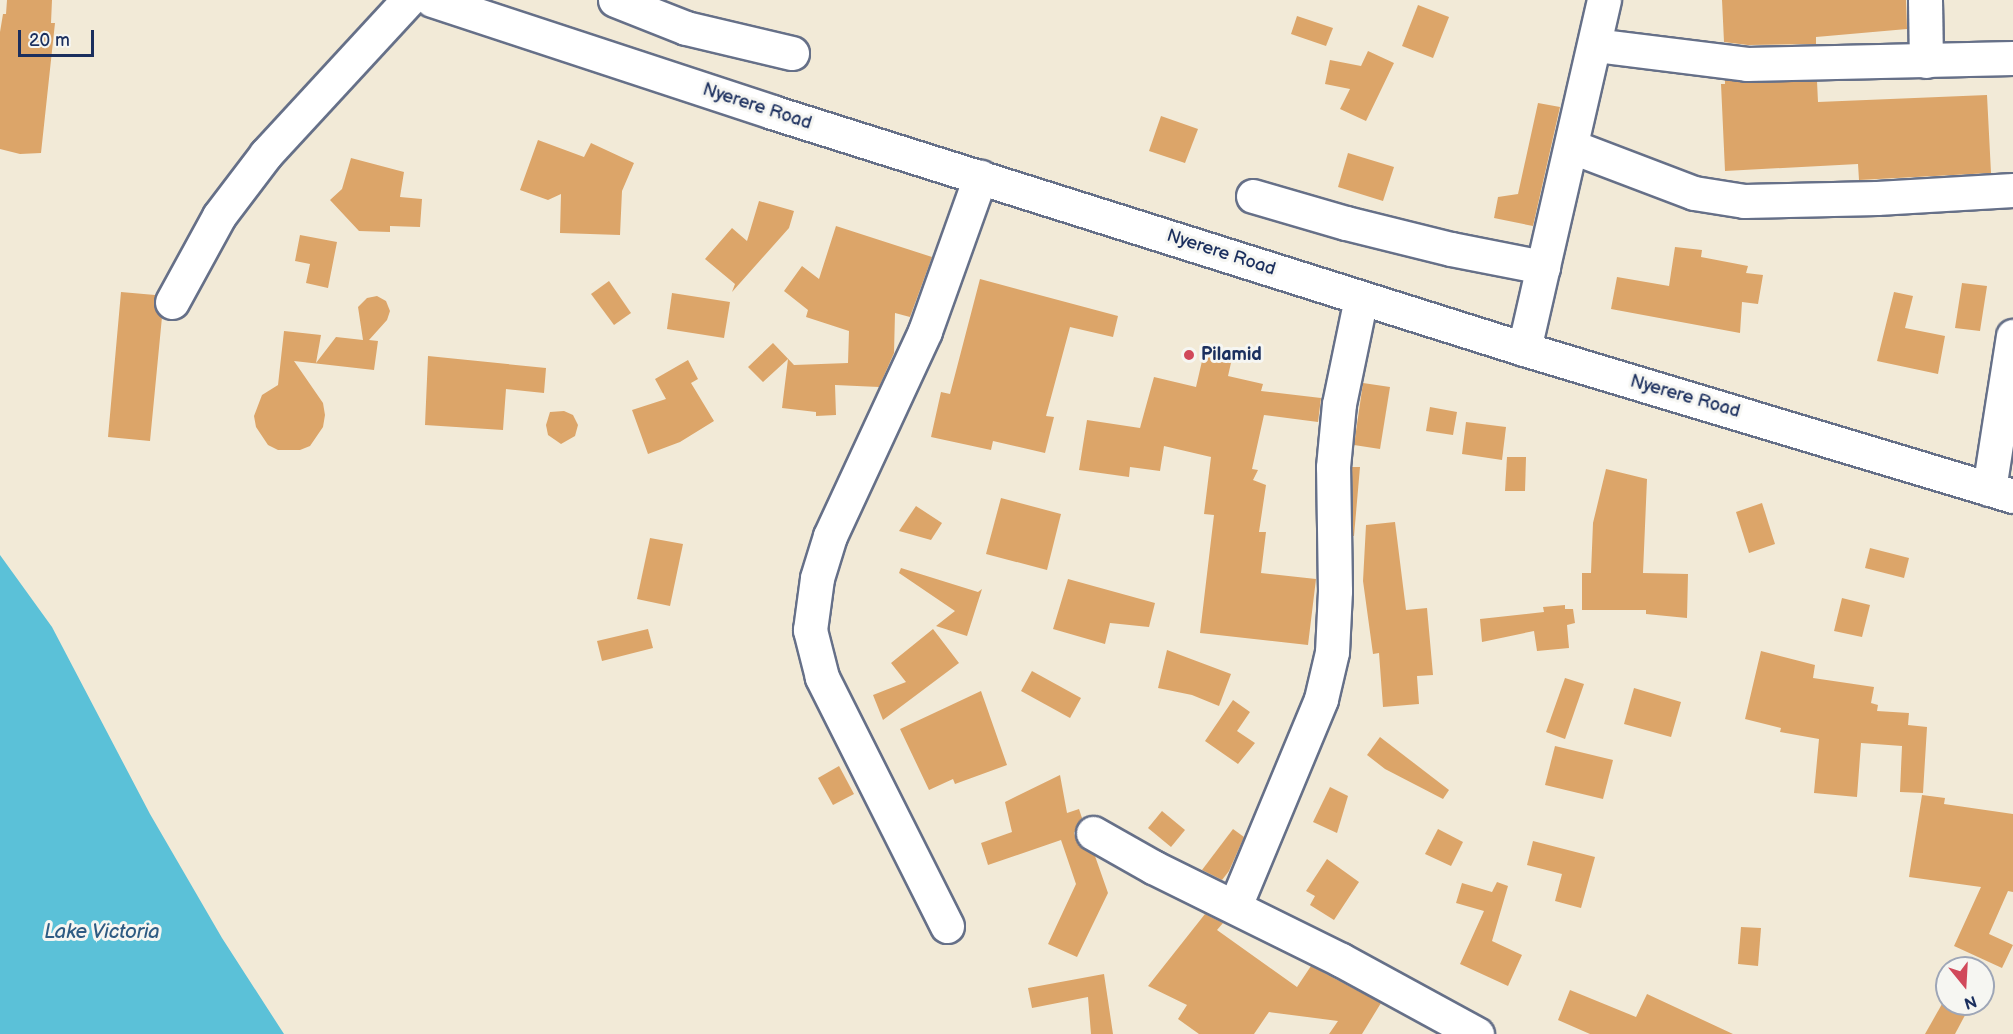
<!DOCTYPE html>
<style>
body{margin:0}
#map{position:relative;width:2013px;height:1034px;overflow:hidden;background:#f2ead7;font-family:"Balsamiq Sans",sans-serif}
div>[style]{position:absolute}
.water>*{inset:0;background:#5bc1d8}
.building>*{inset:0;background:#dca569}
.roads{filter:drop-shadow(2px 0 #667088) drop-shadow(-2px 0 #667088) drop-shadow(0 2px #667088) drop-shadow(0 -2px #667088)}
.minor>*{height:33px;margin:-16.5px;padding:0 16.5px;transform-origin:16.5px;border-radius:16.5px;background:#fff}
.major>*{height:33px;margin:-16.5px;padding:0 16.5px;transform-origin:16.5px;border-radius:16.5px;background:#fff}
.dots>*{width:16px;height:16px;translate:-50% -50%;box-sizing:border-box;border:3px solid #f6f6f2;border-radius:50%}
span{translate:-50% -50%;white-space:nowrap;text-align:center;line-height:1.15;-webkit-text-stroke:6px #f6f6f2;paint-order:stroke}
.street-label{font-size:18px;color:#1b2f5e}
.poi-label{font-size:18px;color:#1b2f5e;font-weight:700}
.left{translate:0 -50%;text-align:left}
.water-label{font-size:20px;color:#2e5b83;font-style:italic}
.north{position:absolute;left:1935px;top:956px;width:60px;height:60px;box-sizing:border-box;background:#f6f6f2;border:2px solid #9ea6b7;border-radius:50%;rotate:162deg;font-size:16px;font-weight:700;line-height:24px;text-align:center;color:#1b2f5e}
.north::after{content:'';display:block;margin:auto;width:21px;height:27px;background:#d1495b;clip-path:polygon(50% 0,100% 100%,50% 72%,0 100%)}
.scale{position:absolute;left:18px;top:30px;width:76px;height:27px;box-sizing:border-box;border:3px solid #1b2f5e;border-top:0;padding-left:8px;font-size:18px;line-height:21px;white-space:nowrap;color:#1b2f5e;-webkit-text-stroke:4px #f6f6f2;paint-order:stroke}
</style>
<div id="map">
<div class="water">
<i style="clip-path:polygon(0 555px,52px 627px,150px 814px,222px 938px,284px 1034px,0 1034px)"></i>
</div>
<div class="building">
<i style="clip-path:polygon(7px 0,52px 0,51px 23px,55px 23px,41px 153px,20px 154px,0 149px,0 32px,3px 14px,6px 14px)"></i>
<i style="clip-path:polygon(1722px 0,1906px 0,1907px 29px,1816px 37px,1816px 44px,1748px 45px,1724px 42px)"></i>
<i style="clip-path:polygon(1418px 5px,1449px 17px,1433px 58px,1402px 46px)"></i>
<i style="clip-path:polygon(1297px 16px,1333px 28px,1326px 46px,1291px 34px)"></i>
<i style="clip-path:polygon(1368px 51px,1394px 63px,1366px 121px,1340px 109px,1350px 89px,1325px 84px,1330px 60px,1361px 66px)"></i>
<i style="clip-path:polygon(1725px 80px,1747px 83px,1817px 81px,1818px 102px,1987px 95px,1991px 173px,1859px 180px,1858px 164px,1725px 171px,1721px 84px,1725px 84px)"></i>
<i style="clip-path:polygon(1538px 103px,1560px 107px,1533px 226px,1494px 218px,1498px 197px,1518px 194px)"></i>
<i style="clip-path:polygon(1161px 116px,1198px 129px,1185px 163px,1149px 151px)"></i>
<i style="clip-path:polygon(538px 140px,584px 157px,591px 143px,634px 163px,622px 191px,620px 235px,560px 233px,561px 194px,548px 200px,520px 190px)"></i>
<i style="clip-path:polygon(1348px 153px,1394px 167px,1383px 201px,1338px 187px)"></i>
<i style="clip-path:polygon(351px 158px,404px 172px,400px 197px,422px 199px,420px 227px,390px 226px,390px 232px,359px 231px,330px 200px,342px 189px)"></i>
<i style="clip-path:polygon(759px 201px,794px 211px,789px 228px,732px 292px,735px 284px,705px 259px,732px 228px,747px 241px)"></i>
<i style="clip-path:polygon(836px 226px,932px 257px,910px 317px,895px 313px,894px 353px,879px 387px,835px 385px,836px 415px,816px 416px,816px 412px,782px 408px,788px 359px,763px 382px,748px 367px,773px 343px,794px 365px,848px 363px,849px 331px,806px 317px,808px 310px,784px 291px,802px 266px,819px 279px)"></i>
<i style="clip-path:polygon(300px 235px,337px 242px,328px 288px,306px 283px,310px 264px,295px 261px)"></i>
<i style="clip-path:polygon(1675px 247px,1702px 250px,1701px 257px,1748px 266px,1746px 273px,1763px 275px,1758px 304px,1742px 302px,1740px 333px,1611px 309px,1617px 277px,1669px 286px)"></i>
<i style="clip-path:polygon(980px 279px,1118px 316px,1113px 337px,1070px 327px,1046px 416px,1054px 417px,1045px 453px,993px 441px,991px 450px,931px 437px,941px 392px,950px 394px)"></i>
<i style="clip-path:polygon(609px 281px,631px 313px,614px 325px,591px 294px)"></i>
<i style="clip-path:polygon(1962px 283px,1987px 286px,1980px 331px,1955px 328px)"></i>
<i style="clip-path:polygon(121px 292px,155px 295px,156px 311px,162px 317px,150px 441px,108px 437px)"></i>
<i style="clip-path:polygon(1894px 292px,1913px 296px,1905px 328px,1945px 336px,1938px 374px,1877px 361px)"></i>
<i style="clip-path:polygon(672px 293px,730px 302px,724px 338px,667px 329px)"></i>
<i style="clip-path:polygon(377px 296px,386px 301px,390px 311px,387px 320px,369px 340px,378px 341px,374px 370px,294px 361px,323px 403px,325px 415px,323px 427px,310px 446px,300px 450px,278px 450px,268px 445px,256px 427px,254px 416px,262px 395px,278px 385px,284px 331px,321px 335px,316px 363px,336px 337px,363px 340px,358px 307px,367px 298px)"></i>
<i style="clip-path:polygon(1205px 348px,1233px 354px,1228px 376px,1263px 384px,1261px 391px,1321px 398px,1318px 422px,1264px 415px,1252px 469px,1258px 470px,1253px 480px,1266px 485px,1259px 532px,1266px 532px,1261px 573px,1316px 579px,1308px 645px,1200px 633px,1214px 515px,1204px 514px,1211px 457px,1164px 446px,1160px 471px,1130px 467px,1129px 477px,1079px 470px,1087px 420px,1140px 428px,1154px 377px,1196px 387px)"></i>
<i style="clip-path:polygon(428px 356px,546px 368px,544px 393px,506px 389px,503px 430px,425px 425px)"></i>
<i style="clip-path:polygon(688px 360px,698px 379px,691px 383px,714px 421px,680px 442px,648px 454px,632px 410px,666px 399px,655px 379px)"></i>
<i style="clip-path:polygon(1363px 383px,1390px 387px,1380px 449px,1354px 445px)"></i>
<i style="clip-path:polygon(1430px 407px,1457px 412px,1453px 435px,1426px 431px)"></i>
<i style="clip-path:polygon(564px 411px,573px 415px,578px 425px,575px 436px,561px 444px,548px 435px,546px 425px,550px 412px)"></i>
<i style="clip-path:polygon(1466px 422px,1506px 427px,1502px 460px,1462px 454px)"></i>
<i style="clip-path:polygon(1507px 457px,1526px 457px,1525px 491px,1505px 491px)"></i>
<i style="clip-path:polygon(1352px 467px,1360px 467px,1354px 536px,1353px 536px)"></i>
<i style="clip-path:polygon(1606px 469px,1647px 479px,1643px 573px,1688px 574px,1687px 618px,1646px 614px,1646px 610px,1582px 610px,1582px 573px,1591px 573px,1593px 523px)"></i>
<i style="clip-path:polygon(1001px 498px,1061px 514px,1047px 570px,986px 554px)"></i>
<i style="clip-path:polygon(1762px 503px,1775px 544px,1749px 553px,1736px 512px)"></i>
<i style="clip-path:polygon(916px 506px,942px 523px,931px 540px,899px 531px)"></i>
<i style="clip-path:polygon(1395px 522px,1406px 610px,1427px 608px,1433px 675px,1417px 676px,1419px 704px,1383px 707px,1379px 653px,1373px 654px,1363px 581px,1366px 525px)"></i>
<i style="clip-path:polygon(650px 538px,683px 544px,670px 606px,637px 599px)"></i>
<i style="clip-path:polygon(1870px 548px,1909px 558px,1904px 578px,1865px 568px)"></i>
<i style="clip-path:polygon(901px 568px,978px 592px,982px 589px,967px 636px,936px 626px,955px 611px,899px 573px)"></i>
<i style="clip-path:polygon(1068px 579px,1155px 603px,1149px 627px,1110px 623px,1105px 644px,1053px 629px)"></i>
<i style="clip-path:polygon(1842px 598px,1870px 605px,1862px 637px,1834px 631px)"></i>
<i style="clip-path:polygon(1565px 605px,1565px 609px,1573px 609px,1575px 623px,1567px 625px,1569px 648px,1537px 651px,1534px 631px,1482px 642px,1480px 619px,1544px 612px,1543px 607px)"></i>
<i style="clip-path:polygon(648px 629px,653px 648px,602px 661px,597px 641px)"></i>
<i style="clip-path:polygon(933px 629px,959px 663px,883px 720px,873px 695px,906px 682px,891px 663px)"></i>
<i style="clip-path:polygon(1167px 650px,1231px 674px,1219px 706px,1192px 695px,1158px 688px)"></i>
<i style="clip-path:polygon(1761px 651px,1815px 665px,1813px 678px,1874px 687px,1871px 703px,1878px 705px,1877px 711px,1909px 713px,1908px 725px,1927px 727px,1923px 793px,1900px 792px,1902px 746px,1861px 743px,1857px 797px,1814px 793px,1819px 739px,1780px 732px,1781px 728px,1745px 719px)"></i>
<i style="clip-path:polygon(1032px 671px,1081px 698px,1070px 718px,1021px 691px)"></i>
<i style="clip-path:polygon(1565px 678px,1584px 684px,1565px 739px,1546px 732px)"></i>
<i style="clip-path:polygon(1634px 688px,1681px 702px,1671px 737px,1624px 724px)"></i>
<i style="clip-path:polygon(981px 691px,1007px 765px,955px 784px,953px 779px,929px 790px,900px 729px)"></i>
<i style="clip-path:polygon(1233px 700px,1250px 712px,1237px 731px,1255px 743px,1238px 764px,1205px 741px)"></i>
<i style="clip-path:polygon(1380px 737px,1449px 790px,1443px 799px,1385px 769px,1367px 755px)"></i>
<i style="clip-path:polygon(1555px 746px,1613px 760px,1603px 799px,1545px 785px)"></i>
<i style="clip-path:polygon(839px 766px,854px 794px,833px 805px,818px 778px)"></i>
<i style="clip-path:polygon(1060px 775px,1067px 813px,1079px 809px,1082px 818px,1074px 833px,1077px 842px,1095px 856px,1108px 893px,1077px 957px,1048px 944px,1076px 884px,1061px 840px,988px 865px,981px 843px,1012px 832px,1005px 802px)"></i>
<i style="clip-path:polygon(1330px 787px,1348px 796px,1337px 833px,1313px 822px)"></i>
<i style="clip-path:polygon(1922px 795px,1945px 798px,1944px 804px,2013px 814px,2013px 892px,2008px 891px,1989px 934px,2013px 945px,2002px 968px,1954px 946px,1981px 887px,1909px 877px)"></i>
<i style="clip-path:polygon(1162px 811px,1185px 830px,1171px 847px,1148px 828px)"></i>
<i style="clip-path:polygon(1233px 829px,1244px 837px,1229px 871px,1222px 880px,1202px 870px)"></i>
<i style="clip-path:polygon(1438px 829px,1463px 842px,1451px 866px,1425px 854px)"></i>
<i style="clip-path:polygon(1533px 841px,1595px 857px,1581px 908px,1555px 901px,1562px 874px,1527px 865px)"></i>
<i style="clip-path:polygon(1327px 859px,1359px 882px,1334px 920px,1310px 905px,1315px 896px,1306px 891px)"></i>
<i style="clip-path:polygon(1497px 882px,1508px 886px,1492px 941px,1522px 955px,1508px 986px,1460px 964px,1484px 911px,1456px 903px,1462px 883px,1492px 892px)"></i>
<i style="clip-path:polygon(1205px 914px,1223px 923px,1217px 930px,1297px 987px,1311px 966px,1381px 1003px,1362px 1034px,1329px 1034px,1338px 1021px,1269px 1012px,1254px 1034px,1199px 1034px,1178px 1019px,1187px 1005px,1148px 986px)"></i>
<i style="clip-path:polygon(1741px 927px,1761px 928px,1758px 966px,1738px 964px)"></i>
<i style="clip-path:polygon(1104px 974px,1113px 1034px,1091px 1034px,1088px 997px,1032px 1008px,1028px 988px)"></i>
<i style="clip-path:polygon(1570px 990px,1636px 1017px,1647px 994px,1733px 1034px,1590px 1034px,1558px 1020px)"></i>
<i style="clip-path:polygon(1942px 1004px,1971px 1004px,1955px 1034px,1925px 1034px)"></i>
</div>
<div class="roads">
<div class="minor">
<i style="left:615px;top:0;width:76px;rotate:21.5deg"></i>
<i style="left:686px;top:28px;width:109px;rotate:13.3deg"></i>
<i style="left:1925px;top:0;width:61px;rotate:89.1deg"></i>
<i style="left:1595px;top:45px;width:153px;rotate:7.1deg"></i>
<i style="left:1747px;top:64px;width:266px;rotate:-1.3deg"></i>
<i style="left:1573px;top:147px;width:129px;rotate:20.8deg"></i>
<i style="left:1694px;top:193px;width:51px;rotate:9.1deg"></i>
<i style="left:1744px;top:201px;width:133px;rotate:-1.3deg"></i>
<i style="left:1877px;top:198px;width:136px;rotate:-3.4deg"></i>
<i style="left:1253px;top:196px;width:97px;rotate:16.2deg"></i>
<i style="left:1346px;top:223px;width:108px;rotate:13.9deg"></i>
<i style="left:1451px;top:249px;width:94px;rotate:11.1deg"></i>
<i style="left:172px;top:302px;width:98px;rotate:-61.3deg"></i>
<i style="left:219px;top:216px;width:78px;rotate:-52.8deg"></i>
<i style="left:266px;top:154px;width:209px;rotate:-47.3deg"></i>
<i style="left:1524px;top:349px;width:358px;rotate:-77.1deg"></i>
<i style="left:1989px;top:489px;width:155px;rotate:-81.1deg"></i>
<i style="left:1093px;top:833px;width:69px;rotate:29.5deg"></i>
<i style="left:1153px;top:867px;width:210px;rotate:26.3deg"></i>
<i style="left:1341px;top:960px;width:155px;rotate:28.6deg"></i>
<i style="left:1235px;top:906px;width:224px;rotate:-67.4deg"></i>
<i style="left:1321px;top:699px;width:48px;rotate:-76.8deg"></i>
<i style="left:1332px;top:652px;width:61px;rotate:-87.2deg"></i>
<i style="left:1335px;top:591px;width:124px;rotate:-90.9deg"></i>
<i style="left:1333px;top:467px;width:63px;rotate:-84.6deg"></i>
<i style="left:1339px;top:404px;width:108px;rotate:-78.3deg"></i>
<i style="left:947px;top:926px;width:279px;rotate:-116.7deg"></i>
<i style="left:822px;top:677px;width:49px;rotate:-104.3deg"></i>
<i style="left:810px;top:630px;width:52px;rotate:-82.3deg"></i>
<i style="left:817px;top:578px;width:44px;rotate:-72.8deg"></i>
<i style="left:830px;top:536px;width:226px;rotate:-65.1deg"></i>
<i style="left:925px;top:331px;width:164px;rotate:-70.3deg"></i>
</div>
<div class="major">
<i style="left:432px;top:0;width:358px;rotate:18.2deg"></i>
<i style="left:772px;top:112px;width:788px;rotate:17.49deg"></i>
<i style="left:1524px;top:349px;width:511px;rotate:16.73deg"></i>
</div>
</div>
<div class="dots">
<i style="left:1189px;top:355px;background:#d1495b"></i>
</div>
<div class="street-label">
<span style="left:757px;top:107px;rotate:18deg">Nyerere Road</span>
<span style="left:1221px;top:253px;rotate:18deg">Nyerere Road</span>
<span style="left:1685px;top:397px;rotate:16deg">Nyerere Road</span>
</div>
<div class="poi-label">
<span class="left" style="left:1201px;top:355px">Pilamid</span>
</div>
<div class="water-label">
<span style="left:102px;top:932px">Lake Victoria</span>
</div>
<div class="north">N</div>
<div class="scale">20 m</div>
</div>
